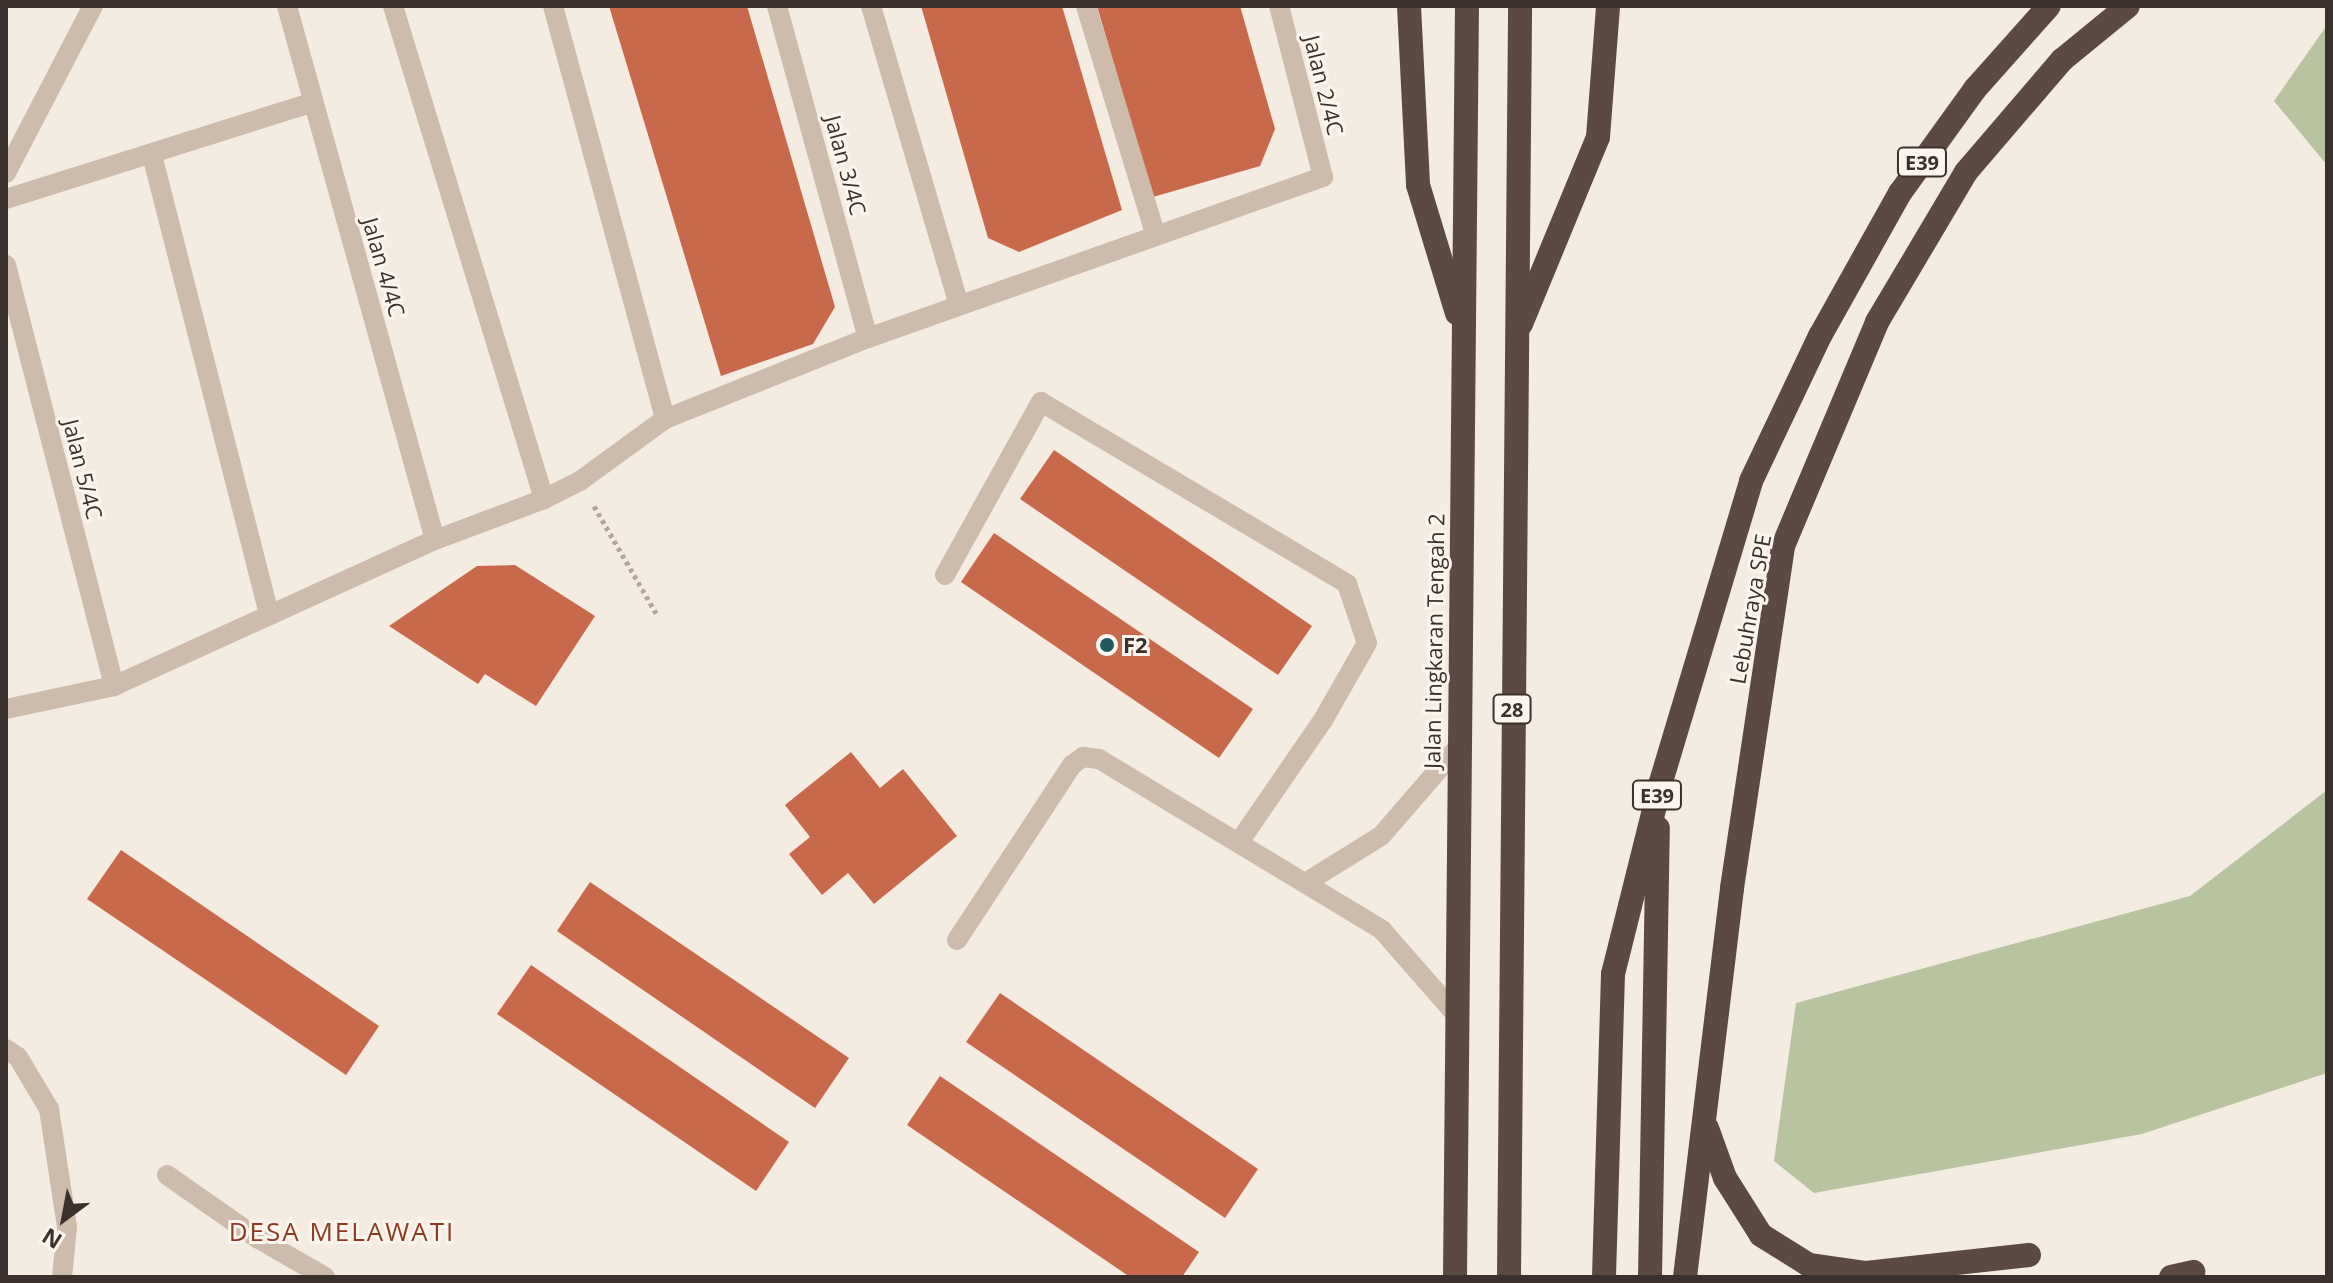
<!DOCTYPE html>
<style>
body{margin:0}
#map{position:relative;width:2333px;height:1283px;overflow:hidden;background:#f4ebe1;font-family:"Open Sans",sans-serif}
div>[style]{position:absolute}
.green>*{inset:0;background:#b8c4a0}
.building>*{inset:0;background:#c8694b}
.path>*{height:5px;margin-top:-2.5px;transform-origin:0;background:repeating-linear-gradient(90deg,#b9a596 0 4px,transparent 0 8px)}
.minor>*{height:20px;margin:-10px;padding:0 10px;transform-origin:10px;border-radius:10px;background:#cdbbac}
.highway>*{height:24px;margin:-12px;padding:0 12px;transform-origin:12px;border-radius:12px;background:#5c4a42}
.dots>*{width:22px;height:22px;translate:-50% -50%;box-sizing:border-box;border:4px solid #fbf5ee;border-radius:50%}
span{translate:-50% -50%;white-space:nowrap;text-align:center;line-height:1.15;-webkit-text-stroke:6px #fbf5ee;paint-order:stroke}
.shield-label span{padding:2px 6px;background:#fbf5ee;border:2px solid;border-radius:6px;-webkit-text-stroke-width:0}
.shield-label{font-size:20px;color:#3b302b;font-weight:700}
.street-label{font-size:22px;color:#3b302b}
.poi-label{font-size:22px;color:#3b302b;font-weight:700}
.left{translate:0 -50%;text-align:left}
.quarter-label{font-size:26px;color:#8c3b22;letter-spacing:2px}
.frame{position:absolute;inset:0;border:8px solid #3b302b;pointer-events:none}
.north{position:absolute;left:24px;top:1179px;width:80px;height:80px;-webkit-text-stroke:6px #fbf5ee;paint-order:stroke;rotate:212deg;font-size:22px;font-weight:700;line-height:32px;text-align:center;color:#3b302b}
.north::after{content:'';display:block;margin:auto;width:28px;height:36px;background:#3b302b;clip-path:polygon(50% 0,100% 100%,50% 72%,0 100%)}
</style>
<div id="map">
<div class="green">
<i style="clip-path:polygon(2327px 25px,2327px 165px,2274px 101px)"></i>
<i style="clip-path:polygon(2327px 790px,2327px 1073px,2142px 1134px,1814px 1193px,1774px 1161px,1796px 1003px,2190px 896px)"></i>
</div>
<div class="building">
<i style="clip-path:polygon(609px 6px,747px 6px,835px 307px,813px 344px,721px 376px)"></i>
<i style="clip-path:polygon(921px 6px,1062px 6px,1122px 210px,1019px 252px,988px 238px)"></i>
<i style="clip-path:polygon(1097px 6px,1240px 6px,1275px 129px,1260px 166px,1153px 197px)"></i>
<i style="clip-path:polygon(1054px 450px,1312px 626px,1278px 675px,1020px 499px)"></i>
<i style="clip-path:polygon(994px 533px,1253px 709px,1219px 758px,961px 582px)"></i>
<i style="clip-path:polygon(515px 565px,595px 616px,536px 706px,485px 674px,478px 684px,389px 626px,477px 566px)"></i>
<i style="clip-path:polygon(851px 752px,880px 788px,903px 769px,957px 836px,874px 904px,848px 873px,822px 895px,789px 854px,810px 837px,785px 805px)"></i>
<i style="clip-path:polygon(121px 850px,379px 1026px,346px 1075px,87px 899px)"></i>
<i style="clip-path:polygon(590px 882px,849px 1058px,815px 1108px,557px 931px)"></i>
<i style="clip-path:polygon(531px 965px,789px 1142px,756px 1191px,497px 1014px)"></i>
<i style="clip-path:polygon(1000px 993px,1258px 1169px,1225px 1218px,966px 1042px)"></i>
<i style="clip-path:polygon(940px 1076px,1199px 1252px,1182px 1277px,1130px 1277px,907px 1125px)"></i>
</div>
<div class="path">
<i style="left:594px;top:506px;width:124px;rotate:59.9deg"></i>
</div>
<div class="minor">
<i style="left:287px;top:6px;width:554px;rotate:74.51deg"></i>
<i style="left:393px;top:6px;width:516px;rotate:72.97deg"></i>
<i style="left:553px;top:6px;width:428px;rotate:74.8deg"></i>
<i style="left:777px;top:6px;width:344px;rotate:74.7deg"></i>
<i style="left:871px;top:6px;width:312px;rotate:73.6deg"></i>
<i style="left:1086px;top:6px;width:240px;rotate:73.1deg"></i>
<i style="left:152px;top:155px;width:475px;rotate:75.7deg"></i>
<i style="left:6px;top:173px;width:188px;rotate:-62.5deg"></i>
<i style="left:6px;top:199px;width:322px;rotate:-17.5deg"></i>
<i style="left:6px;top:265px;width:435px;rotate:75.6deg"></i>
<i style="left:945px;top:575px;width:198px;rotate:-61deg"></i>
<i style="left:1041px;top:402px;width:356px;rotate:30.7deg"></i>
<i style="left:1347px;top:584px;width:62px;rotate:71.3deg"></i>
<i style="left:1367px;top:643px;width:89px;rotate:119.7deg"></i>
<i style="left:1323px;top:720px;width:148px;rotate:124.5deg"></i>
<i style="left:6px;top:709px;width:110px;rotate:-12deg"></i>
<i style="left:114px;top:686px;width:353px;rotate:-24.5deg"></i>
<i style="left:435px;top:540px;width:116px;rotate:-20.6deg"></i>
<i style="left:544px;top:499px;width:40px;rotate:-26.6deg"></i>
<i style="left:580px;top:481px;width:105px;rotate:-36.1deg"></i>
<i style="left:665px;top:419px;width:219px;rotate:-21.8deg"></i>
<i style="left:868px;top:338px;width:483px;rotate:-19.5deg"></i>
<i style="left:1323px;top:177px;width:177px;rotate:-104.4deg"></i>
<i style="left:1307px;top:882px;width:87px;rotate:-31.9deg"></i>
<i style="left:1381px;top:836px;width:119px;rotate:-49.1deg"></i>
<i style="left:957px;top:940px;width:209px;rotate:-56.7deg"></i>
<i style="left:1072px;top:765px;width:14px;rotate:-36deg"></i>
<i style="left:1083px;top:757px;width:16px;rotate:7deg"></i>
<i style="left:1099px;top:759px;width:331px;rotate:31.1deg"></i>
<i style="left:1382px;top:930px;width:108px;rotate:48.8deg"></i>
<i style="left:6px;top:1049px;width:14px;rotate:34deg"></i>
<i style="left:18px;top:1057px;width:61px;rotate:59.2deg"></i>
<i style="left:49px;top:1109px;width:119px;rotate:81.3deg"></i>
<i style="left:67px;top:1227px;width:50px;rotate:95.7deg"></i>
<i style="left:167px;top:1175px;width:110px;rotate:35deg"></i>
<i style="left:257px;top:1238px;width:78px;rotate:29.8deg"></i>
</div>
<div class="highway">
<i style="left:1409px;top:6px;width:179px;rotate:87.1deg"></i>
<i style="left:1418px;top:185px;width:134px;rotate:73.1deg"></i>
<i style="left:1521px;top:324px;width:202px;rotate:-67.6deg"></i>
<i style="left:1598px;top:137px;width:131px;rotate:-85.6deg"></i>
<i style="left:1707px;top:1128px;width:53px;rotate:70.2deg"></i>
<i style="left:1725px;top:1178px;width:67px;rotate:57.7deg"></i>
<i style="left:1761px;top:1235px;width:57px;rotate:32deg"></i>
<i style="left:1809px;top:1265px;width:58px;rotate:8deg"></i>
<i style="left:1866px;top:1273px;width:164px;rotate:-6.3deg"></i>
<i style="left:1455px;top:1277px;width:1271px;rotate:-89.46deg"></i>
<i style="left:1509px;top:1277px;width:1271px;rotate:-89.5deg"></i>
<i style="left:1604px;top:1277px;width:303px;rotate:-88.3deg"></i>
<i style="left:1613px;top:974px;width:195px;rotate:-76deg"></i>
<i style="left:1660px;top:785px;width:317px;rotate:-73.3deg"></i>
<i style="left:1751px;top:481px;width:161px;rotate:-64.6deg"></i>
<i style="left:1820px;top:336px;width:164px;rotate:-60.8deg"></i>
<i style="left:1900px;top:193px;width:128px;rotate:-54.2deg"></i>
<i style="left:1975px;top:89px;width:111px;rotate:-48.3deg"></i>
<i style="left:1650px;top:1277px;width:449px;rotate:-89deg"></i>
<i style="left:1685px;top:1277px;width:392px;rotate:-83.1deg"></i>
<i style="left:1732px;top:888px;width:346px;rotate:-81.5deg"></i>
<i style="left:1783px;top:546px;width:243px;rotate:-67.2deg"></i>
<i style="left:1877px;top:322px;width:174px;rotate:-59.3deg"></i>
<i style="left:1966px;top:172px;width:148px;rotate:-49.4deg"></i>
<i style="left:2062px;top:60px;width:85px;rotate:-39.3deg"></i>
<i style="left:2171px;top:1277px;width:23px;rotate:-13deg"></i>
</div>
<div class="dots">
<i style="left:1107px;top:645px;background:#1f5a5e"></i>
</div>
<div class="shield-label">
<span style="left:1922px;top:162px">E39</span>
<span style="left:1512px;top:709px">28</span>
<span style="left:1657px;top:795px">E39</span>
</div>
<div class="street-label">
<span style="left:1324px;top:85px;rotate:76deg">Jalan 2/4C</span>
<span style="left:846px;top:165px;rotate:75deg">Jalan 3/4C</span>
<span style="left:384px;top:267px;rotate:74deg">Jalan 4/4C</span>
<span style="left:83px;top:469px;rotate:76deg">Jalan 5/4C</span>
<span style="left:1750px;top:609px;rotate:-80deg">Lebuhraya SPE</span>
<span style="left:1434px;top:641px;rotate:-89deg">Jalan Lingkaran Tengah 2</span>
</div>
<div class="poi-label">
<span class="left" style="left:1123px;top:645px">F2</span>
</div>
<div class="quarter-label">
<span style="left:342px;top:1232px">DESA MELAWATI</span>
</div>
<div class="frame"></div>
<div class="north">N</div>
</div>
